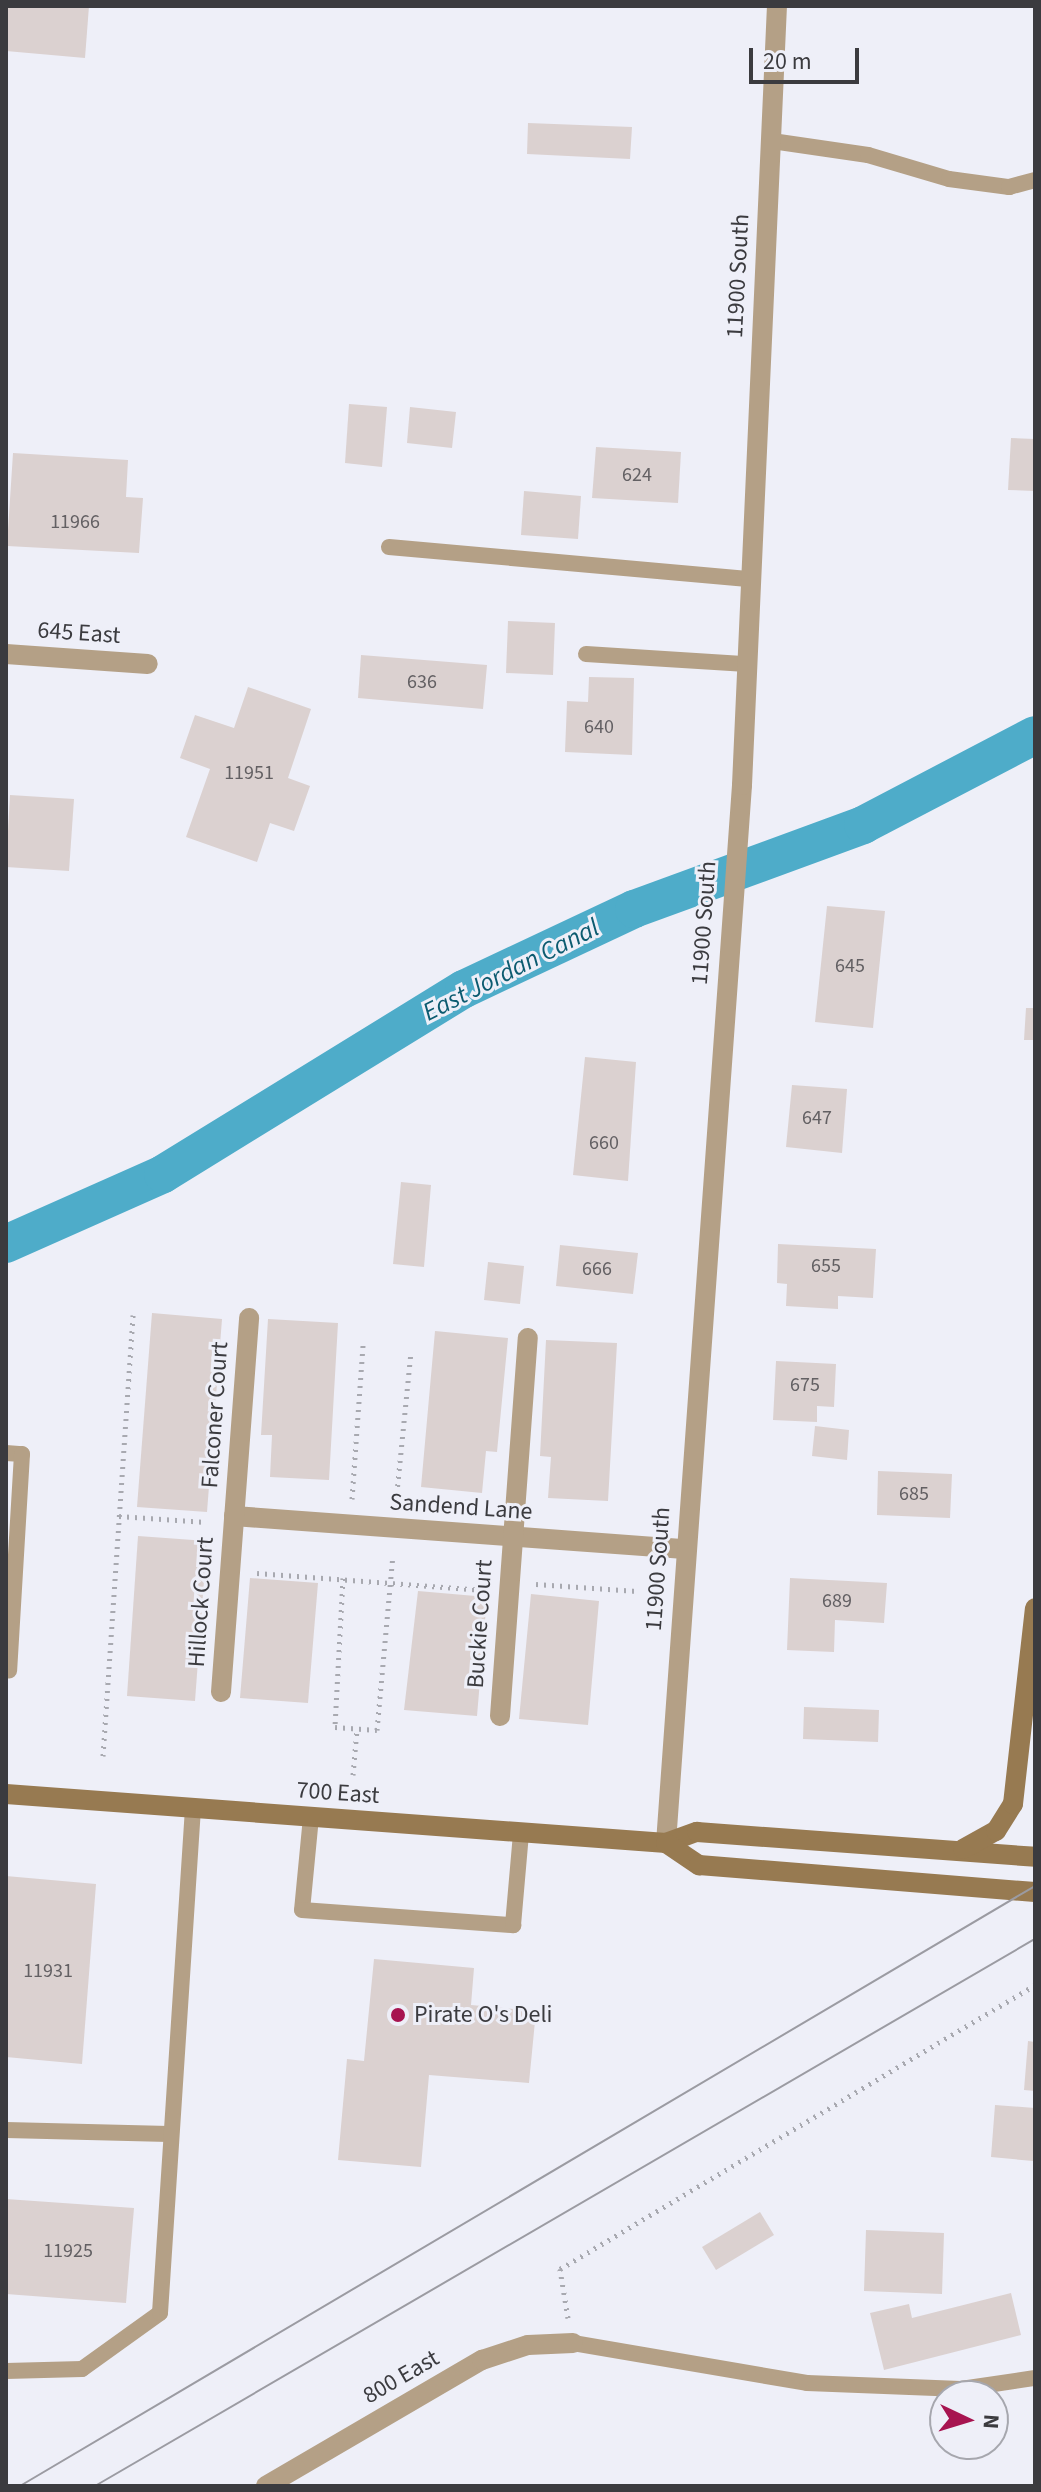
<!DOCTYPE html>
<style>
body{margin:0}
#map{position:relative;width:1041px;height:2492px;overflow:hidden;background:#eeeff8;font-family:"Source Sans 3",sans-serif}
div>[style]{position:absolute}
.canal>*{height:38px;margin:-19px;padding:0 19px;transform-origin:19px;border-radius:19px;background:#4eacc9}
.building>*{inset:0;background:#dbd1d0}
.path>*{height:5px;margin-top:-2.5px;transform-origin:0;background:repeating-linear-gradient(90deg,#a8a9b0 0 2px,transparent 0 8px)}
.lane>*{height:16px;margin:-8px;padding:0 8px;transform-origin:8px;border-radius:8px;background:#b4a086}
.street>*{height:20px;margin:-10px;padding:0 10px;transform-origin:10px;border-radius:10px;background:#b4a086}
.secondary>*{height:20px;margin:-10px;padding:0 10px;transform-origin:10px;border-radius:10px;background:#977a51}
.tram>*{height:2px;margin:-1px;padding:0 1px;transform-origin:1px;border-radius:1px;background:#9b9ba2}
.dots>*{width:22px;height:22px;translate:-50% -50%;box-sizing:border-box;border:4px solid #eeeff8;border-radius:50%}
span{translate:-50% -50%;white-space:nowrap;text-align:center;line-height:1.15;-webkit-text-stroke:6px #eeeff8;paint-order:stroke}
.number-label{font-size:20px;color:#636063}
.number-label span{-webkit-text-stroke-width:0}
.street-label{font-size:24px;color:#3b3b3f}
.poi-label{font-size:24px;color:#3b3b3f}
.left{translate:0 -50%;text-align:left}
.water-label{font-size:26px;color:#0c5b70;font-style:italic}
.frame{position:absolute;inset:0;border:8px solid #3b3b3f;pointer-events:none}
.north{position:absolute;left:929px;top:2380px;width:80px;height:80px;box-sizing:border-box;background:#eeeff8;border:2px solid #a6a7ae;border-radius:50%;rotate:94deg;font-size:22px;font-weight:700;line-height:32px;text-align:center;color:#3b3b3f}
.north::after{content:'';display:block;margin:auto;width:28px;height:36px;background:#a71450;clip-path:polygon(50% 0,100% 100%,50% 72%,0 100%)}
.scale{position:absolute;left:749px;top:48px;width:110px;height:36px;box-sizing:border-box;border:4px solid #3b3b3f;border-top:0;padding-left:10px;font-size:24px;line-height:28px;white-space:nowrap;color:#3b3b3f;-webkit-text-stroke:6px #eeeff8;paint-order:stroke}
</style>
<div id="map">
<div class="canal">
<i style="left:6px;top:1244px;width:172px;rotate:-24deg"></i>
<i style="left:163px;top:1174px;width:353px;rotate:-31.6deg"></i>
<i style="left:464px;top:989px;width:188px;rotate:-25.2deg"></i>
<i style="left:634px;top:909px;width:244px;rotate:-20.1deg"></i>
<i style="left:863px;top:825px;width:194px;rotate:-27.6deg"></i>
</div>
<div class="building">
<i style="clip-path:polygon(6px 6px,89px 6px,85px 58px,6px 51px)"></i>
<i style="clip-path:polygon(528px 123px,632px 127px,630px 159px,527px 154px)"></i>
<i style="clip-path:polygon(349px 404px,387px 407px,382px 467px,345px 463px)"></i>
<i style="clip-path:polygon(410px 407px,456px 412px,452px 448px,407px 443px)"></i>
<i style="clip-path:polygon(1011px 438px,1035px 439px,1035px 491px,1008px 490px)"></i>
<i style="clip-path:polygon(596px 447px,681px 452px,678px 503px,592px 498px)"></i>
<i style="clip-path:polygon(13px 453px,128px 460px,126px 497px,143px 498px,139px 553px,7px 546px)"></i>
<i style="clip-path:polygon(524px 491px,581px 496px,578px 539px,521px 535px)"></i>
<i style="clip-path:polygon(508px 621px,555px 623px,553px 675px,506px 673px)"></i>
<i style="clip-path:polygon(361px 655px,487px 665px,483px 709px,358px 698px)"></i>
<i style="clip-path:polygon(589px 677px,634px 678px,632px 755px,565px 752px,567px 701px,588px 702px)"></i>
<i style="clip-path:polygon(248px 687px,311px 709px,288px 778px,310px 786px,294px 831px,270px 823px,257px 862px,186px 837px,210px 769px,180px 758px,195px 715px,234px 728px)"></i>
<i style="clip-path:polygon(10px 795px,74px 799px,69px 871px,6px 867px)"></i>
<i style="clip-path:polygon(827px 906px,885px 911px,873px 1028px,815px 1022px)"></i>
<i style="clip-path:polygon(1026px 1008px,1035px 1008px,1035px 1040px,1024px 1040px)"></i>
<i style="clip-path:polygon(585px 1057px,636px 1062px,628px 1181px,573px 1175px)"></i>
<i style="clip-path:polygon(792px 1085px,847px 1089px,842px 1153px,786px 1147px)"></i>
<i style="clip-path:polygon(401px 1182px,431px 1185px,424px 1267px,393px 1264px)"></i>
<i style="clip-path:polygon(778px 1244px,876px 1249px,873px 1298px,838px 1296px,838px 1309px,786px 1306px,787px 1284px,777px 1283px)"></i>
<i style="clip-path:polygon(560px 1245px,638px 1253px,633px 1294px,556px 1286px)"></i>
<i style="clip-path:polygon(488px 1262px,524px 1266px,520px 1304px,484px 1300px)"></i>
<i style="clip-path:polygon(152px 1313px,222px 1319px,207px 1512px,137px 1507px)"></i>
<i style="clip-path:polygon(268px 1319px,338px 1323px,329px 1480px,270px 1477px,272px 1435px,261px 1435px)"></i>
<i style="clip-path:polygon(435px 1331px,508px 1338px,497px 1452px,486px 1451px,482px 1493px,421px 1487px)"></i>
<i style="clip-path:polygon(546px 1340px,617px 1343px,608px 1501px,548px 1498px,551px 1457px,540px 1456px)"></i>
<i style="clip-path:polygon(776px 1361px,836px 1364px,834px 1407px,817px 1406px,817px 1422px,773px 1420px)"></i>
<i style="clip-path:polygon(815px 1426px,849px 1430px,847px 1460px,812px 1456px)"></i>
<i style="clip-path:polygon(878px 1471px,952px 1474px,950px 1518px,877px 1515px)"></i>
<i style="clip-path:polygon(138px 1536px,207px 1541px,195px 1701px,127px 1696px)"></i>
<i style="clip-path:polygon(250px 1578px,318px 1583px,308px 1703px,240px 1698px)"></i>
<i style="clip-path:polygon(790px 1578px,887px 1583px,884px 1623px,835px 1620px,834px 1652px,787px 1650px)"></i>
<i style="clip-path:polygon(418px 1591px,487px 1597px,477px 1716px,404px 1710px)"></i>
<i style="clip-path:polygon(531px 1594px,599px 1601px,588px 1725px,519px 1719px)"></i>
<i style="clip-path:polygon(804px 1707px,879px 1710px,878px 1742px,803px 1739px)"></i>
<i style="clip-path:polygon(6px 1876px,96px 1884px,82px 2064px,6px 2057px)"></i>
<i style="clip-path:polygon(374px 1959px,474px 1968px,471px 2005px,536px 2011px,529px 2083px,429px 2075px,421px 2167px,338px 2160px,347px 2059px,364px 2061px)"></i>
<i style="clip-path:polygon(1028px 2041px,1035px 2042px,1035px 2091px,1024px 2090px)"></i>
<i style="clip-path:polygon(995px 2105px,1035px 2108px,1033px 2161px,991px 2157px)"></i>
<i style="clip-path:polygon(6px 2199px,134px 2208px,126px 2303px,6px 2294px)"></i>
<i style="clip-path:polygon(760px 2212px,774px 2235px,716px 2270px,702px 2247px)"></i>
<i style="clip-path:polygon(866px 2230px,944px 2233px,942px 2294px,864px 2291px)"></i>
<i style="clip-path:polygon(1011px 2293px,1021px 2335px,884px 2370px,870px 2313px,909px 2304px,912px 2318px)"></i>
</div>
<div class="path">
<i style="left:352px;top:1499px;width:154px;rotate:-85.9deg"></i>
<i style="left:396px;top:1502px;width:152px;rotate:-84.3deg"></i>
<i style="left:119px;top:1516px;width:87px;rotate:3.9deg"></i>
<i style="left:257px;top:1573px;width:227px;rotate:4.3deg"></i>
<i style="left:343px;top:1578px;width:149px;rotate:93.1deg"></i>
<i style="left:335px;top:1727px;width:42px;rotate:4.1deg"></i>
<i style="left:377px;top:1730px;width:176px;rotate:-84.8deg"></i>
<i style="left:536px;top:1584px;width:101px;rotate:4deg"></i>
<i style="left:103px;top:1756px;width:442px;rotate:-86.1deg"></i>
<i style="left:353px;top:1775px;width:46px;rotate:-85deg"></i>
<i style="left:568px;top:2318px;width:50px;rotate:-99.3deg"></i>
<i style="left:560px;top:2269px;width:553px;rotate:-30.87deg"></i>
</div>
<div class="lane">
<i style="left:772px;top:141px;width:97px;rotate:8.3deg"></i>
<i style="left:868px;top:155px;width:84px;rotate:16.5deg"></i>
<i style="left:949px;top:179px;width:61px;rotate:7.6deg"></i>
<i style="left:1009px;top:187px;width:27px;rotate:-15deg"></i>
<i style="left:389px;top:547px;width:363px;rotate:5.1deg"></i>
<i style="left:586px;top:654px;width:161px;rotate:3.6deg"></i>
<i style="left:6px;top:1453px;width:16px;rotate:4deg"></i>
<i style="left:22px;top:1454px;width:217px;rotate:93.4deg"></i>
<i style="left:311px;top:1817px;width:93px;rotate:95.5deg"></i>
<i style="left:302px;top:1910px;width:212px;rotate:4.1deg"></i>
<i style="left:513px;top:1925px;width:92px;rotate:-85deg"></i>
<i style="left:6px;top:2130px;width:163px;rotate:1.4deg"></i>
<i style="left:573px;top:2343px;width:237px;rotate:9.7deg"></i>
<i style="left:807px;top:2383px;width:154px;rotate:2.2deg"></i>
<i style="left:961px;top:2389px;width:75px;rotate:-8.5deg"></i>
<i style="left:6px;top:2371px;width:76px;rotate:-1.5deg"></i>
<i style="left:82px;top:2369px;width:96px;rotate:-35.7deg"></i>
<i style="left:160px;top:2313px;width:506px;rotate:-86.26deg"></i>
</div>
<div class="street">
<i style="left:6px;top:654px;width:142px;rotate:4deg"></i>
<i style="left:234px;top:1516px;width:452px;rotate:4.2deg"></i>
<i style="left:221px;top:1692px;width:375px;rotate:-85.7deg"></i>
<i style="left:500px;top:1716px;width:379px;rotate:-85.8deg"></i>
<i style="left:666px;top:1843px;width:1061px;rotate:-85.89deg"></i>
<i style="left:742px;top:785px;width:780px;rotate:-87.43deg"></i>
<i style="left:266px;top:2486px;width:250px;rotate:-30.3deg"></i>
<i style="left:482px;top:2360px;width:48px;rotate:-18.1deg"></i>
<i style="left:528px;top:2345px;width:45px;rotate:-2.5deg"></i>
</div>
<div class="secondary">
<i style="left:6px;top:1794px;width:662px;rotate:4.25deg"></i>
<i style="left:666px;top:1843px;width:33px;rotate:-20deg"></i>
<i style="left:697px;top:1832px;width:339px;rotate:4.2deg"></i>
<i style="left:666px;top:1843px;width:40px;rotate:34deg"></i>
<i style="left:699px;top:1865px;width:337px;rotate:4.6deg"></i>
<i style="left:963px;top:1849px;width:38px;rotate:-29deg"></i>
<i style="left:996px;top:1831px;width:32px;rotate:-58deg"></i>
<i style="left:1013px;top:1804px;width:197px;rotate:-83.6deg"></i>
</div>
<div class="tram">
<i style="left:20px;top:2486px;width:1179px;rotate:-30.59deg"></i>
<i style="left:95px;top:2486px;width:1088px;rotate:-30.2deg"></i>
</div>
<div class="dots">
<i style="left:398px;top:2015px;background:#a71450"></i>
</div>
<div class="number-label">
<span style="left:637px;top:475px">624</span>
<span style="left:75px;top:522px">11966</span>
<span style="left:422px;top:682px">636</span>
<span style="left:599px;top:727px">640</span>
<span style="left:249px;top:773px">11951</span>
<span style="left:850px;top:966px">645</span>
<span style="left:817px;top:1118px">647</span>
<span style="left:604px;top:1143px">660</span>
<span style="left:826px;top:1266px">655</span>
<span style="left:597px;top:1269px">666</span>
<span style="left:805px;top:1385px">675</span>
<span style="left:914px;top:1494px">685</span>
<span style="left:837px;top:1601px">689</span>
<span style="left:48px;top:1971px">11931</span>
<span style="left:68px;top:2251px">11925</span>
</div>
<div class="street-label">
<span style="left:738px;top:276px;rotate:-87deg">11900 South</span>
<span style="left:79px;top:633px;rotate:4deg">645 East</span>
<span style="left:704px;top:923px;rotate:-86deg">11900 South</span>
<span style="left:215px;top:1415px;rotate:-86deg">Falconer Court</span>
<span style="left:461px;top:1507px;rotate:4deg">Sandend Lane</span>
<span style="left:658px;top:1569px;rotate:-86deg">11900 South</span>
<span style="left:201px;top:1602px;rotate:-86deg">Hillock Court</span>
<span style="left:480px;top:1624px;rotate:-86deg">Buckie Court</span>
<span style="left:338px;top:1793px;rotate:4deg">700 East</span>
<span style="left:401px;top:2377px;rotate:-30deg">800 East</span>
</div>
<div class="poi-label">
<span class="left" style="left:414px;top:2015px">Pirate O's Deli</span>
</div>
<div class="water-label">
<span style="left:511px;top:970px;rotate:-27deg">East Jordan Canal</span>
</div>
<div class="frame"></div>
<div class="north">N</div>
<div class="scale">20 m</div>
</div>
